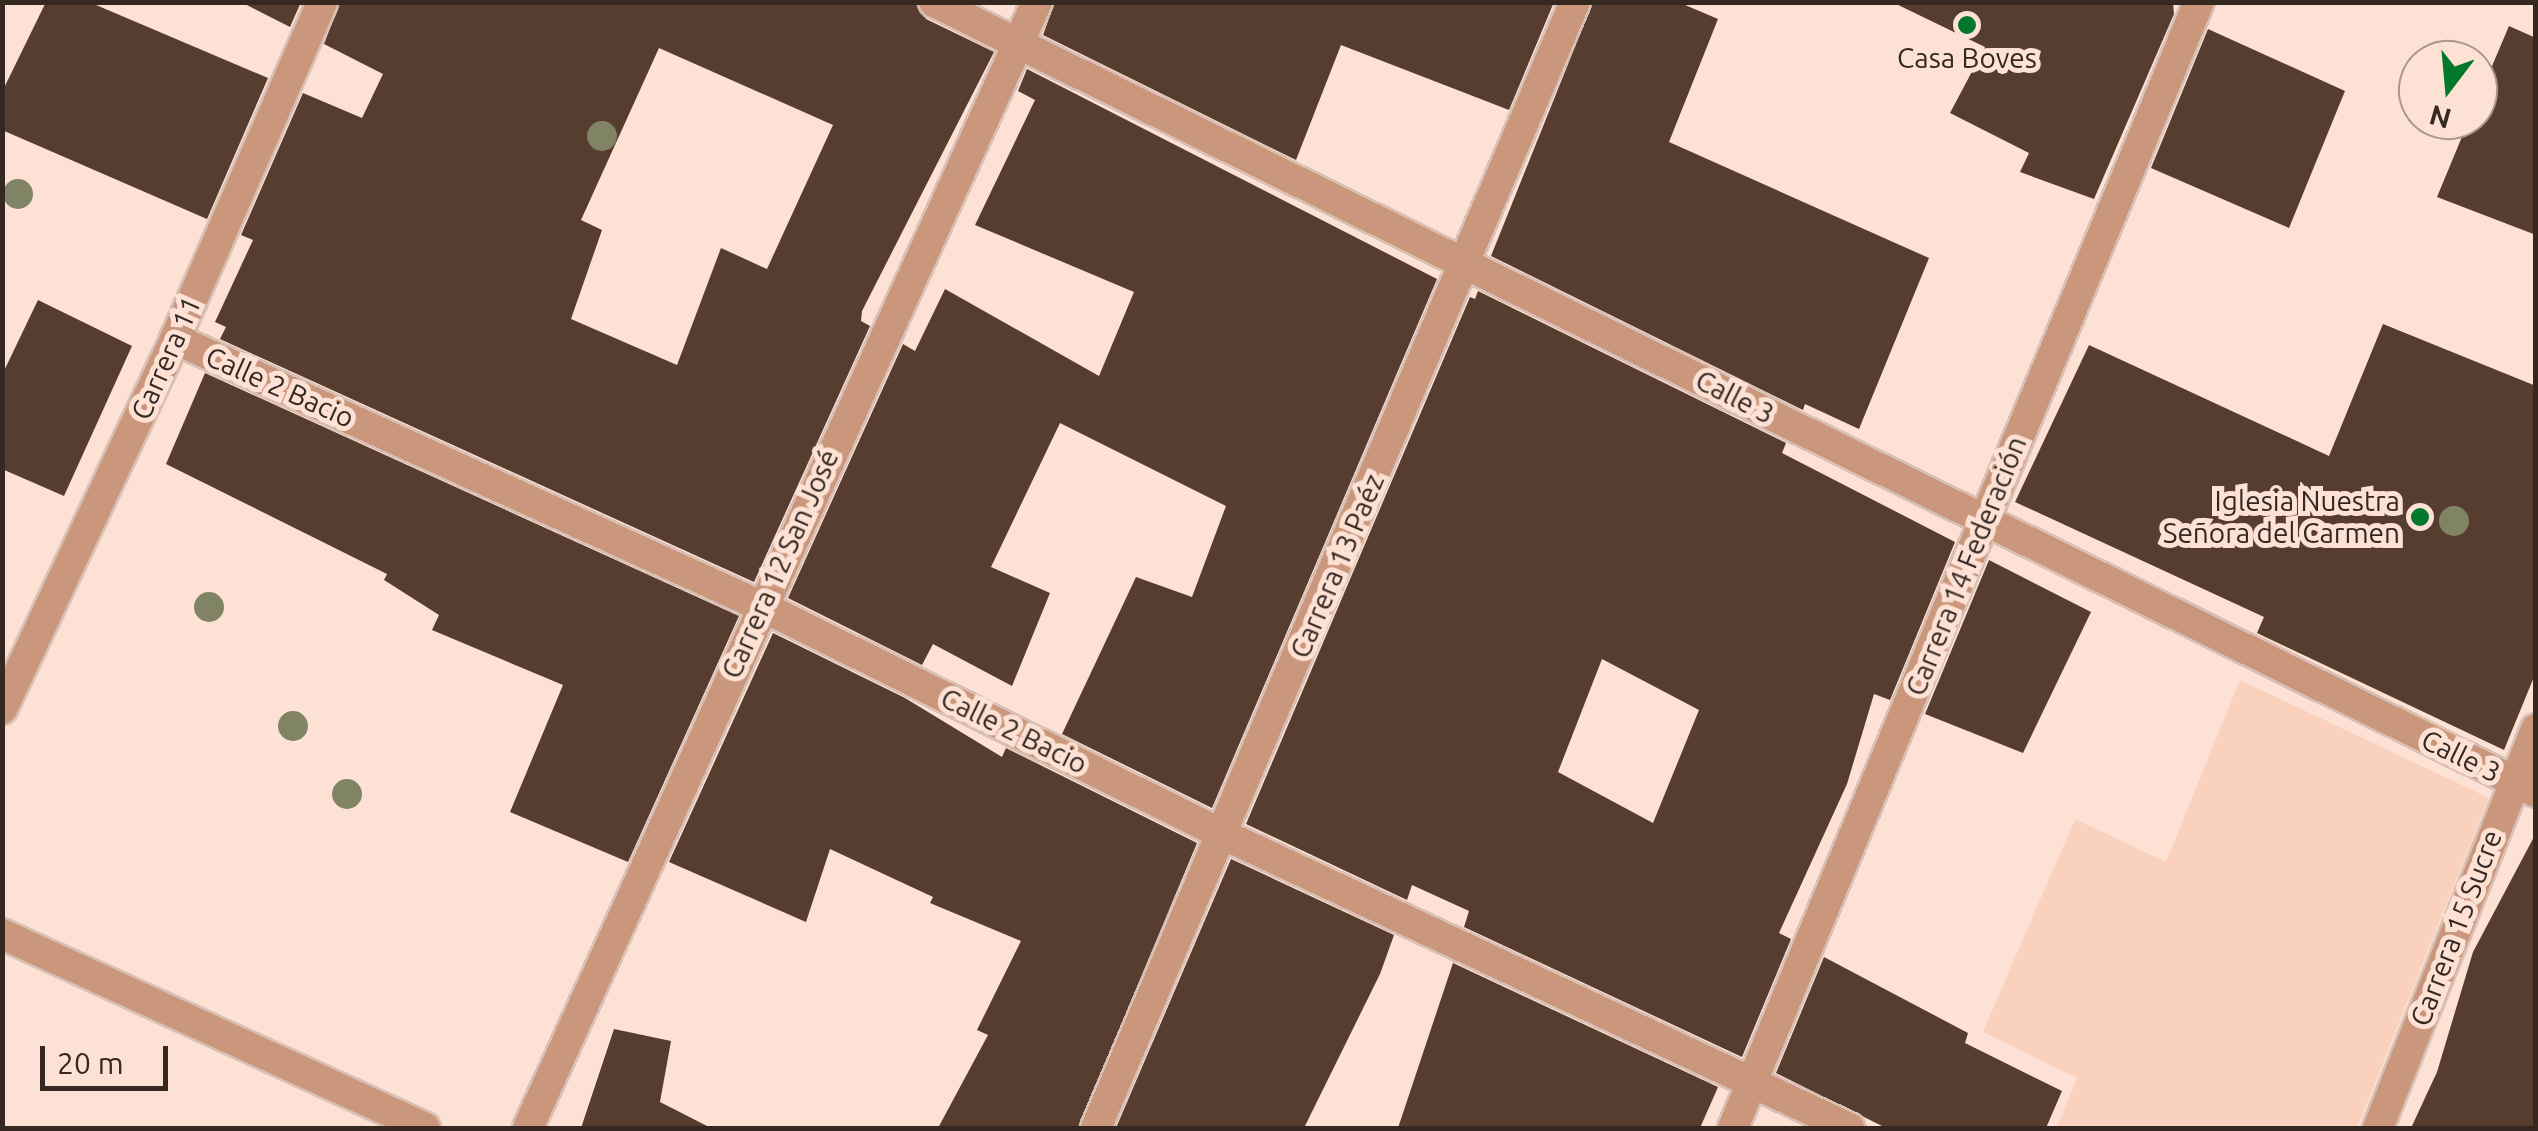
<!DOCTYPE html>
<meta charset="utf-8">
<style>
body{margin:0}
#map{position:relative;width:2538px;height:1131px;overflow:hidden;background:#fce1d4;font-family:Ubuntu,sans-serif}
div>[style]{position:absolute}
.built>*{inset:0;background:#fad1bd}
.building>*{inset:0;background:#573d2f}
.roads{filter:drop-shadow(2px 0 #d8c0b4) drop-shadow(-2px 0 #d8c0b4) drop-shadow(0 2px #d8c0b4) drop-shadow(0 -2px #d8c0b4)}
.street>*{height:30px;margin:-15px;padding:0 15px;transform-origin:15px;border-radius:15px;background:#ca977c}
.trees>*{width:30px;height:30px;margin:-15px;border-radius:50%;background:#808464}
.dots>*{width:28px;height:28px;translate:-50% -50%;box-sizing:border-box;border:5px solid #fce1d4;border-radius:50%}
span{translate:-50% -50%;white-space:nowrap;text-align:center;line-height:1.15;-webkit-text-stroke:10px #fce1d4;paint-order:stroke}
.poi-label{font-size:28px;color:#342821}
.right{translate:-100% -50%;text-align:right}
.street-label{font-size:28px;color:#342821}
.frame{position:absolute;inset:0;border:5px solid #342821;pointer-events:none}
.north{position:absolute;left:2398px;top:40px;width:100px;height:100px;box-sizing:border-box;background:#fce1d4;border:2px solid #ac978c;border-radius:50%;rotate:196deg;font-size:28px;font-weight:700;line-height:40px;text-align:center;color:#342821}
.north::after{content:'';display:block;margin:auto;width:35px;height:45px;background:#02782d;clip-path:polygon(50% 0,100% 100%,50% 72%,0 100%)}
.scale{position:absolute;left:40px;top:1046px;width:128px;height:45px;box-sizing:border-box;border:5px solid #342821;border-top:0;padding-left:12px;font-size:30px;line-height:35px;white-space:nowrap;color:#342821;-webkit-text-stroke:8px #fce1d4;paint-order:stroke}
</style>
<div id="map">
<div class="built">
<i style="clip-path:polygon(2240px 680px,2489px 798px,2357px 1128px,2057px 1128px,2077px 1078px,1983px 1032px,2075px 819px,2166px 862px)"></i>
</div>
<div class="building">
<i style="clip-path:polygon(46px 2px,89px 2px,268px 78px,207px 219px,2px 130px,2px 92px)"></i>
<i style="clip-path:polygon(241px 2px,301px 2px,290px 27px)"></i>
<i style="clip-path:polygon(evenodd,340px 2px,915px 2px,926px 19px,994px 52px,862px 311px,861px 321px,870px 326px,754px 582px,220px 339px,226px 327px,215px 322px,253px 240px,241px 235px,303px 93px,362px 118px,383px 74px,324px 44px,340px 2px,659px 48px,833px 125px,767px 269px,721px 248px,677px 365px,571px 319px,602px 230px,581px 220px,659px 48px)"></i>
<i style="clip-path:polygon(1055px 2px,1554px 2px,1509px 110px,1341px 45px,1296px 160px,1043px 35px)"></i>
<i style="clip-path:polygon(1593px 2px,1678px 2px,1718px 19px,1669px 142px,1929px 258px,1859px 429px,1805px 404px,1803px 410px,1491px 256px)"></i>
<i style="clip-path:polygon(1892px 2px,2173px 2px,2174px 14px,2094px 199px,2020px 172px,2029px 153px,1950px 113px,1985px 47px)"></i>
<i style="clip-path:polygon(2509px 26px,2536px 38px,2536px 235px,2437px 197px,2469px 120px,2478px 120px,2478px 99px)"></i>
<i style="clip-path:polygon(2208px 29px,2345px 91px,2289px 228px,2151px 168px)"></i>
<i style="clip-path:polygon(1027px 69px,1437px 279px,1212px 808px,1062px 734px,1136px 577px,1192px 597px,1226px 506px,1060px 423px,991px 567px,1050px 593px,1012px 686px,933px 644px,922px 665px,788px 598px,903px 344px,915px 351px,945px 289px,1099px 376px,1134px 292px,975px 225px,1035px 100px,1018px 91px)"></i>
<i style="clip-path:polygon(evenodd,1478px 291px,1786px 443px,1782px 453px,1955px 542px,1890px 700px,1874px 694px,1847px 784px,1779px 933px,1791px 939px,1742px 1057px,1464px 927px,1469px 911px,1412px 885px,1407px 900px,1246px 824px,1470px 297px,1475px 299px,1478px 291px,1602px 659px,1699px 710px,1653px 823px,1558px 772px,1602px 659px)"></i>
<i style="clip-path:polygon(38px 300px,132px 346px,64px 496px,2px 469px,2px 375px)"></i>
<i style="clip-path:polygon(2383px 324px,2536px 386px,2536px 672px,2504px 750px,2257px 633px,2264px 617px,2015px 502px,2089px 345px,2329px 456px)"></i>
<i style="clip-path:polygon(205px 373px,739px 616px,628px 862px,510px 812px,563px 685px,432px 630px,439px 615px,384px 580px,387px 574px,166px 464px)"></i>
<i style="clip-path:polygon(1989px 560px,2091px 612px,2023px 753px,1925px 714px)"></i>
<i style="clip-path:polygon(773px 633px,905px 698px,1002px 757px,1006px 748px,1197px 843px,1078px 1128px,938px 1128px,988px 1035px,977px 1030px,1021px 941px,930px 903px,933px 897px,830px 849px,806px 922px,669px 862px)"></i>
<i style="clip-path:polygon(2536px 833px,2536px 1128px,2411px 1128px,2437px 1072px,2473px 952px)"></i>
<i style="clip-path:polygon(1231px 859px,1394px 935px,1380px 974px,1304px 1128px,1116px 1128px)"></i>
<i style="clip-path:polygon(1824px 957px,1968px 1033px,1965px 1043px,2062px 1091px,2046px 1128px,1886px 1128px,1776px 1073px)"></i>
<i style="clip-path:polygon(1453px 963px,1718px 1087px,1700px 1128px,1398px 1128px)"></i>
<i style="clip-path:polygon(614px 1029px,671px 1041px,660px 1102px,711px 1128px,581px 1128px)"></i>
</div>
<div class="roads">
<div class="street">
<i style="left:934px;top:2px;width:1786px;rotate:26.25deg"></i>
<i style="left:175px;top:339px;width:644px;rotate:24.5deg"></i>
<i style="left:761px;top:606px;width:514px;rotate:26.32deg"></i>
<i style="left:1222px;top:834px;width:693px;rotate:25.12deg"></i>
<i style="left:2px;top:709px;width:408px;rotate:-64.9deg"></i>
<i style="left:175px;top:339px;width:368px;rotate:-66.4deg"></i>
<i style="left:2px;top:934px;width:465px;rotate:24.6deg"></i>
<i style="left:528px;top:1128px;width:1236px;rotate:-65.68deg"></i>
<i style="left:1096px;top:1128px;width:1224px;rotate:-66.96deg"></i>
<i style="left:1733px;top:1128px;width:1219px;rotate:-67.52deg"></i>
<i style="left:2378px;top:1128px;width:429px;rotate:-68.4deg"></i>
</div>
</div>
<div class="trees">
<i style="left:602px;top:136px"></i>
<i style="left:18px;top:194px"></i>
<i style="left:2454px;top:521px"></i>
<i style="left:209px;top:607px"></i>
<i style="left:293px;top:726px"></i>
<i style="left:347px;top:794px"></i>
</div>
<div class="dots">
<i style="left:1967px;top:25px;background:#02782d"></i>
<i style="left:2420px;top:517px;background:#02782d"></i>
</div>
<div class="poi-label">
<span style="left:1967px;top:58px">Casa Boves</span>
<span class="right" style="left:2400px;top:517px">Iglesia Nuestra<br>Señora del Carmen</span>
</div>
<div class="street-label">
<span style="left:166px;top:358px;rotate:-66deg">Carrera 11</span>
<span style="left:280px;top:387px;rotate:24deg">Calle 2 Bacio</span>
<span style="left:1735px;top:397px;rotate:27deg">Calle 3</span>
<span style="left:780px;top:564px;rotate:-66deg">Carrera 12 San José</span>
<span style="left:1337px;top:566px;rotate:-67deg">Carrera 13 Paéz</span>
<span style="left:1966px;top:566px;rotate:-68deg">Carrera 14 Federación</span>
<span style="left:1014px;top:731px;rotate:26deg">Calle 2 Bacio</span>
<span style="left:2461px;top:756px;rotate:26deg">Calle 3</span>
<span style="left:2456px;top:928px;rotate:-69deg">Carrera 15 Sucre</span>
</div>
<div class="frame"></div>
<div class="north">N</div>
<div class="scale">20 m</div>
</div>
